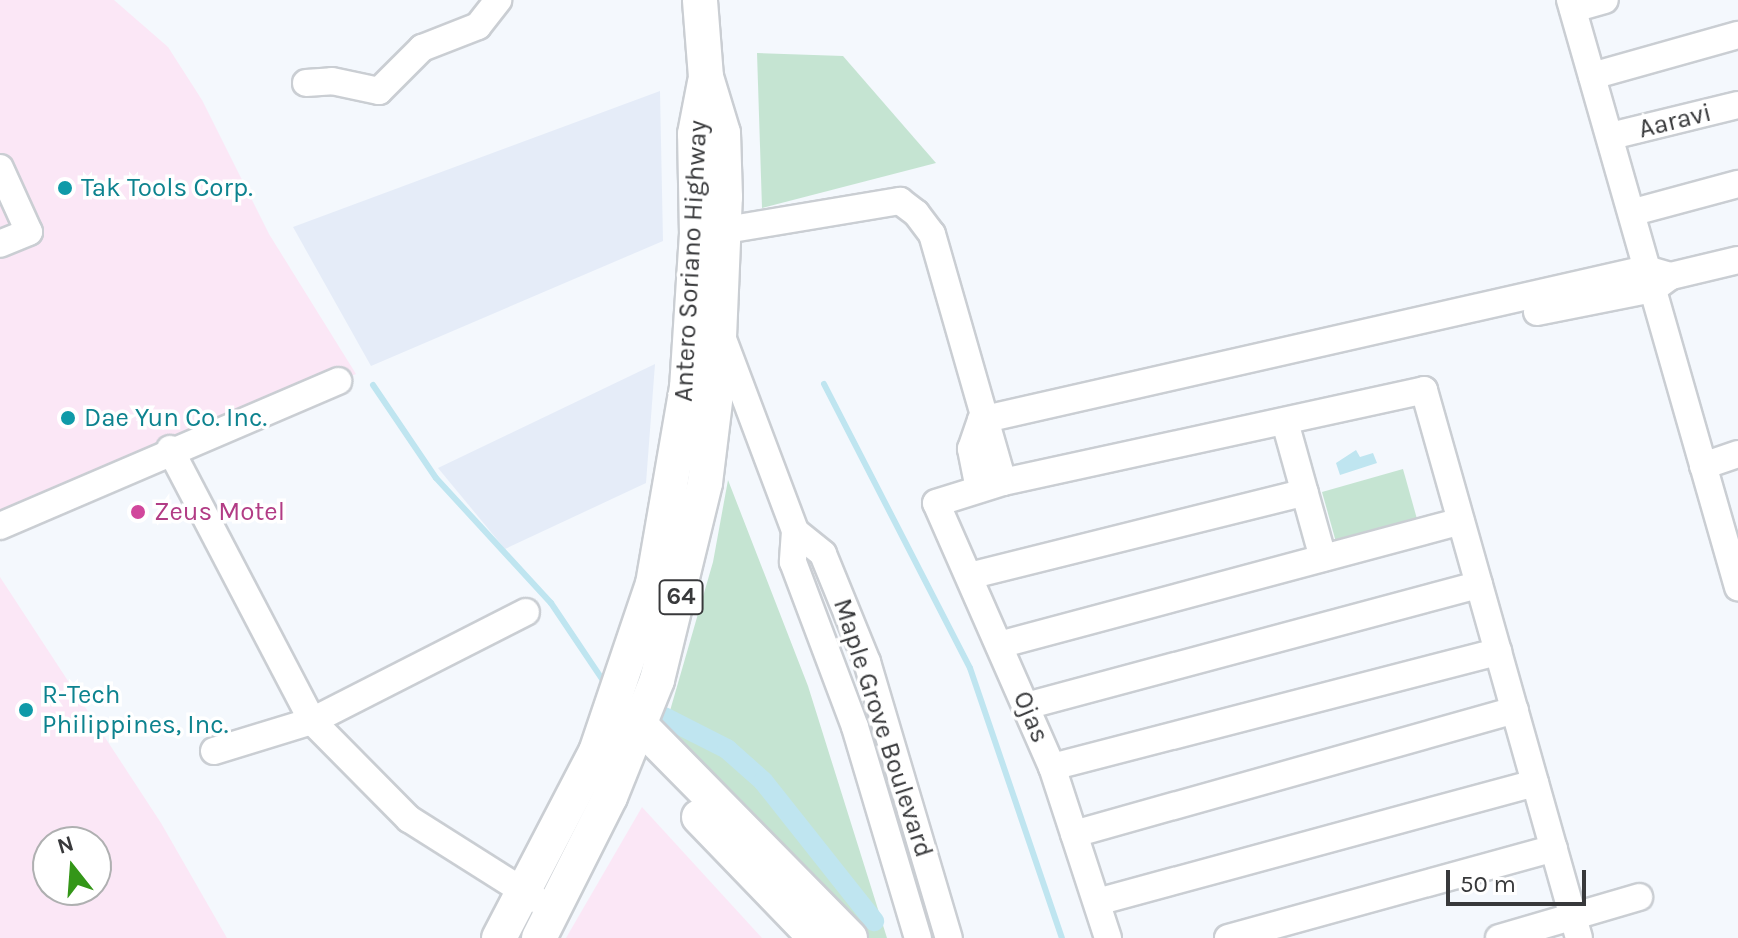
<!DOCTYPE html>
<style>
body{margin:0}
#map{position:relative;width:1738px;height:938px;overflow:hidden;background:#f4f8fd;font-family:Karla,sans-serif}
div>[style]{position:absolute}
.built>*{inset:0;background:#e5ecf8}
.industrial>*{inset:0;background:#fbe7f6}
.green>*{inset:0;background:#c5e4d2}
.water>*{inset:0;background:#bfe5f0}
.stream>*{height:6px;margin:-3px;padding:0 3px;transform-origin:3px;border-radius:3px;background:#bfe5f0}
.canal>*{height:20px;margin:-10px;padding:0 10px;transform-origin:10px;border-radius:10px;background:#bfe5f0}
.roads{filter:drop-shadow(2px 0 #caced3) drop-shadow(-2px 0 #caced3) drop-shadow(0 2px #caced3) drop-shadow(0 -2px #caced3)}
.minor>*{height:26px;margin:-13px;padding:0 13px;transform-origin:13px;border-radius:13px;background:#fff}
.major>*{height:34px;margin:-17px;padding:0 17px;transform-origin:17px;border-radius:17px;background:#fff}
.dots>*{width:22px;height:22px;translate:-50% -50%;box-sizing:border-box;border:4px solid #fff;border-radius:50%}
span{translate:-50% -50%;white-space:nowrap;text-align:center;line-height:1.15;-webkit-text-stroke:7px #fff;paint-order:stroke}
.shield-label span{padding:2px 6px;background:#fff;border:2px solid;border-radius:6px;-webkit-text-stroke-width:0}
.shield-label{font-size:24px;color:#38393b;font-weight:700}
.street-label{font-size:26px;color:#38393b}
.culture-label{font-size:26px;color:#0d838f}
.left{translate:0 -50%;text-align:left}
.hotel-label{font-size:26px;color:#b23c85}
.north{position:absolute;left:32px;top:826px;width:80px;height:80px;box-sizing:border-box;background:#fff;border:2px solid #afb0b1;border-radius:50%;rotate:343deg;font-size:22px;font-weight:700;line-height:32px;text-align:center;color:#38393b}
.north::after{content:'';display:block;margin:auto;width:28px;height:36px;background:#349618;clip-path:polygon(50% 0,100% 100%,50% 72%,0 100%)}
.scale{position:absolute;left:1446px;top:870px;width:140px;height:36px;box-sizing:border-box;border:4px solid #38393b;border-top:0;padding-left:10px;font-size:24px;line-height:28px;white-space:nowrap;color:#38393b;-webkit-text-stroke:6px #fff;paint-order:stroke}
</style>
<div id="map">
<div class="built">
<i style="clip-path:polygon(660px 91px,663px 241px,371px 366px,293px 227px)"></i>
<i style="clip-path:polygon(655px 364px,646px 483px,505px 549px,438px 468px)"></i>
</div>
<div class="industrial">
<i style="clip-path:polygon(0 0,114px 0,168px 47px,202px 100px,269px 234px,356px 374px,0 523px)"></i>
<i style="clip-path:polygon(evenodd,0 577px,161px 823px,227px 938px,0 938px,0 577px,48px 842px,96px 842px,96px 890px,48px 890px,48px 842px)"></i>
<i style="clip-path:polygon(642px 807px,762px 938px,566px 938px)"></i>
</div>
<div class="green">
<i style="clip-path:polygon(757px 53px,843px 56px,936px 163px,762px 208px)"></i>
<i style="clip-path:polygon(1403px 469px,1417px 519px,1336px 542px,1322px 492px)"></i>
<i style="clip-path:polygon(728px 480px,808px 686px,887px 938px,869px 938px,665px 728px,713px 562px)"></i>
</div>
<div class="water">
<i style="clip-path:polygon(1356px 450px,1360px 457px,1373px 453px,1377px 463px,1340px 475px,1336px 463px)"></i>
</div>
<div class="stream">
<i style="left:824px;top:384px;width:319px;rotate:62.8deg"></i>
<i style="left:970px;top:668px;width:285px;rotate:71.2deg"></i>
<i style="left:373px;top:385px;width:112px;rotate:55.9deg"></i>
<i style="left:436px;top:478px;width:170px;rotate:47.4deg"></i>
<i style="left:551px;top:603px;width:95px;rotate:56.1deg"></i>
</div>
<div class="canal">
<i style="left:664px;top:717px;width:71px;rotate:26.9deg"></i>
<i style="left:727px;top:749px;width:48px;rotate:41.6deg"></i>
<i style="left:763px;top:781px;width:179px;rotate:51.6deg"></i>
</div>
<div class="roads">
<div class="minor">
<i style="left:1570px;top:0;width:611px;rotate:74.03deg"></i>
<i style="left:1573px;top:9px;width:33px;rotate:-16deg"></i>
<i style="left:1592px;top:76px;width:152px;rotate:-15.7deg"></i>
<i style="left:306px;top:83px;width:26px;rotate:-4deg"></i>
<i style="left:332px;top:81px;width:48px;rotate:12deg"></i>
<i style="left:379px;top:91px;width:61px;rotate:-45deg"></i>
<i style="left:422px;top:48px;width:60px;rotate:-21.4deg"></i>
<i style="left:478px;top:26px;width:33px;rotate:-52deg"></i>
<i style="left:1611px;top:136px;width:131px;rotate:-13.7deg"></i>
<i style="left:0;top:168px;width:70px;rotate:65.6deg"></i>
<i style="left:29px;top:232px;width:31px;rotate:158deg"></i>
<i style="left:1634px;top:212px;width:108px;rotate:-15.1deg"></i>
<i style="left:708px;top:233px;width:195px;rotate:-9.5deg"></i>
<i style="left:900px;top:201px;width:20px;rotate:37deg"></i>
<i style="left:916px;top:213px;width:26px;rotate:53deg"></i>
<i style="left:932px;top:234px;width:258px;rotate:74deg"></i>
<i style="left:1537px;top:312px;width:118px;rotate:-11.2deg"></i>
<i style="left:1653px;top:289px;width:22px;rotate:-36deg"></i>
<i style="left:1671px;top:276px;width:69px;rotate:-13.4deg"></i>
<i style="left:723px;top:339px;width:205px;rotate:69.4deg"></i>
<i style="left:795px;top:531px;width:31px;rotate:94deg"></i>
<i style="left:793px;top:562px;width:176px;rotate:69.4deg"></i>
<i style="left:855px;top:727px;width:220px;rotate:73.4deg"></i>
<i style="left:1285px;top:422px;width:141px;rotate:74.4deg"></i>
<i style="left:170px;top:449px;width:307px;rotate:62.4deg"></i>
<i style="left:312px;top:721px;width:138px;rotate:45.3deg"></i>
<i style="left:409px;top:819px;width:151px;rotate:32.3deg"></i>
<i style="left:1703px;top:466px;width:37px;rotate:-19deg"></i>
<i style="left:979px;top:489px;width:41px;rotate:-101.3deg"></i>
<i style="left:971px;top:449px;width:31px;rotate:-71deg"></i>
<i style="left:981px;top:420px;width:682px;rotate:-12.79deg"></i>
<i style="left:1646px;top:269px;width:26px;rotate:16deg"></i>
<i style="left:0;top:526px;width:368px;rotate:-23.2deg"></i>
<i style="left:795px;top:531px;width:36px;rotate:39deg"></i>
<i style="left:823px;top:554px;width:117px;rotate:67.8deg"></i>
<i style="left:867px;top:662px;width:288px;rotate:73.5deg"></i>
<i style="left:969px;top:576px;width:346px;rotate:-14deg"></i>
<i style="left:999px;top:645px;width:478px;rotate:-15deg"></i>
<i style="left:1026px;top:706px;width:469px;rotate:-15deg"></i>
<i style="left:214px;top:751px;width:102px;rotate:-17deg"></i>
<i style="left:312px;top:721px;width:240px;rotate:-27deg"></i>
<i style="left:1052px;top:767px;width:461px;rotate:-14.5deg"></i>
<i style="left:1074px;top:834px;width:458px;rotate:-15.7deg"></i>
<i style="left:1097px;top:902px;width:454px;rotate:-15.2deg"></i>
<i style="left:1108px;top:938px;width:180px;rotate:-108.1deg"></i>
<i style="left:1052px;top:767px;width:288px;rotate:-113.7deg"></i>
<i style="left:936px;top:503px;width:70px;rotate:-17.4deg"></i>
<i style="left:1003px;top:482px;width:431px;rotate:-12.3deg"></i>
<i style="left:1424px;top:390px;width:569px;rotate:74.21deg"></i>
<i style="left:1228px;top:938px;width:338px;rotate:-15.4deg"></i>
<i style="left:1499px;top:938px;width:146px;rotate:-16.3deg"></i>
</div>
<div class="major">
<i style="left:621px;top:718px;width:20px;rotate:20deg"></i>
<i style="left:640px;top:725px;width:299px;rotate:45.4deg"></i>
<i style="left:699px;top:817px;width:168px;rotate:46deg"></i>
<i style="left:499px;top:938px;width:210px;rotate:-62.5deg"></i>
<i style="left:596px;top:752px;width:177px;rotate:-71.3deg"></i>
<i style="left:653px;top:584px;width:199px;rotate:-80.2deg"></i>
<i style="left:687px;top:388px;width:153px;rotate:-86.3deg"></i>
<i style="left:697px;top:235px;width:101px;rotate:-91.1deg"></i>
<i style="left:695px;top:134px;width:53px;rotate:-79.1deg"></i>
<i style="left:539px;top:938px;width:158px;rotate:-63.3deg"></i>
<i style="left:610px;top:797px;width:126px;rotate:-68.1deg"></i>
<i style="left:657px;top:680px;width:203px;rotate:-76.3deg"></i>
<i style="left:705px;top:483px;width:99px;rotate:-83deg"></i>
<i style="left:717px;top:385px;width:188px;rotate:-87.6deg"></i>
<i style="left:725px;top:197px;width:64px;rotate:-91.8deg"></i>
<i style="left:723px;top:133px;width:59px;rotate:-106.9deg"></i>
<i style="left:706px;top:77px;width:77px;rotate:-94.5deg"></i>
</div>
</div>
<div class="dots">
<i style="left:65px;top:188px;background:#0f9aa8"></i>
<i style="left:68px;top:418px;background:#0f9aa8"></i>
<i style="left:138px;top:512px;background:#d1479c"></i>
<i style="left:26px;top:710px;background:#0f9aa8"></i>
</div>
<div class="shield-label">
<span style="left:681px;top:597px">64</span>
</div>
<div class="street-label">
<span style="left:1675px;top:121px;rotate:-14deg">Aaravi</span>
<span style="left:691px;top:261px;rotate:-87deg">Antero Soriano Highway</span>
<span style="left:1031px;top:717px;rotate:67deg">Ojas</span>
<span style="left:883px;top:728px;rotate:72deg">Maple Grove Boulevard</span>
</div>
<div class="culture-label">
<span class="left" style="left:81px;top:188px">Tak Tools Corp.</span>
<span class="left" style="left:84px;top:418px">Dae Yun Co. Inc.</span>
<span class="left" style="left:42px;top:710px">R-Tech<br>Philippines, Inc.</span>
</div>
<div class="hotel-label">
<span class="left" style="left:154px;top:512px">Zeus Motel</span>
</div>
<div class="north">N</div>
<div class="scale">50 m</div>
</div>
